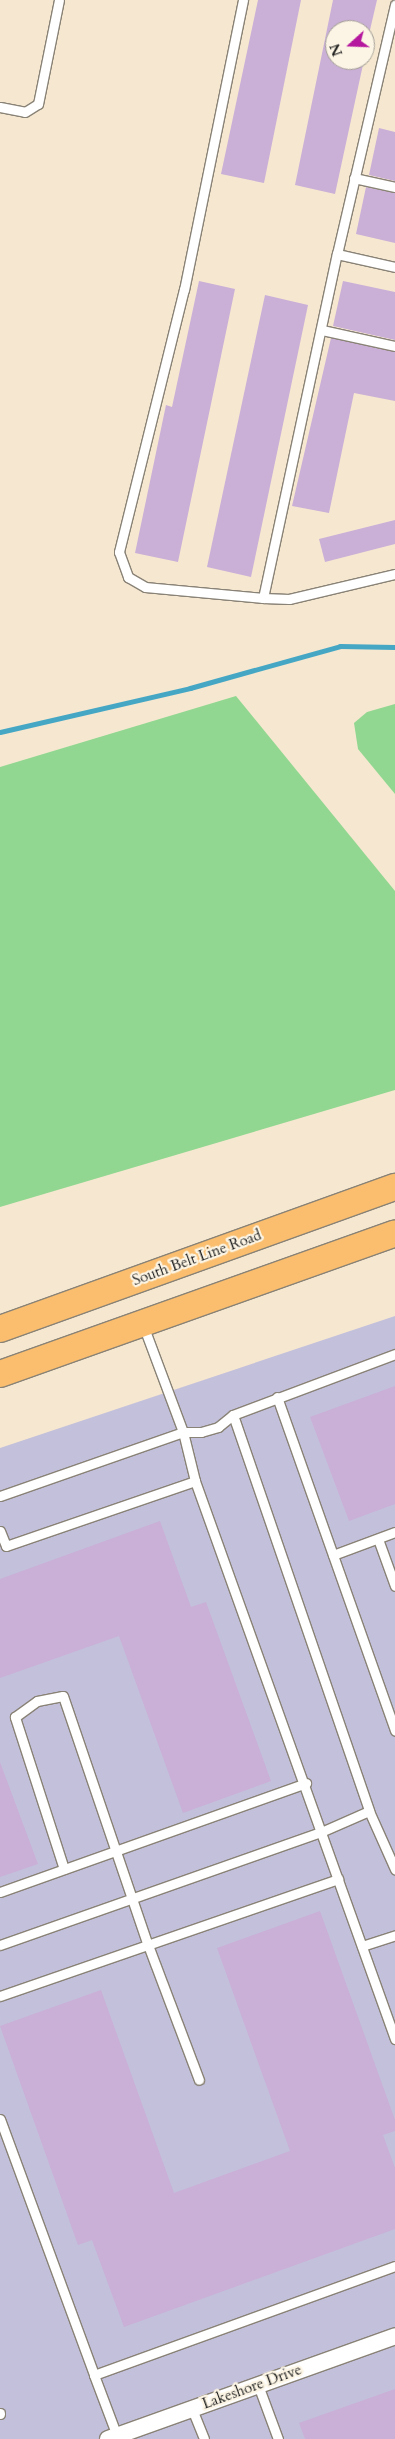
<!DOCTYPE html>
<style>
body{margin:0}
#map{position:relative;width:395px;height:2439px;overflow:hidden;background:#f6e8d0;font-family:Cardo,serif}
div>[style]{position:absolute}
.industrial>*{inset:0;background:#c3c0db}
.green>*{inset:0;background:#91d791}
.stream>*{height:5px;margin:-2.5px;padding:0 2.5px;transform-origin:2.5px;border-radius:2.5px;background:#46a7c5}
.building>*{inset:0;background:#caafd7}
.roads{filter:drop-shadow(1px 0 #898276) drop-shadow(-1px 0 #898276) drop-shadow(0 1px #898276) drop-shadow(0 -1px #898276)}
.service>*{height:9px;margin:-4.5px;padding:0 4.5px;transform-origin:4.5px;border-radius:4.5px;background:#fff}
.minor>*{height:16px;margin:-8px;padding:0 8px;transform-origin:8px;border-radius:8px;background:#fff}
.primary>*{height:26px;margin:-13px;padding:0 13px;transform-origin:13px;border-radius:13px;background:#fabe6e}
span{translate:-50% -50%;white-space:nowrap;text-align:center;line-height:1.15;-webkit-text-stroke:4.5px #fcf5e5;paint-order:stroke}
.street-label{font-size:15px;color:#1c1c1c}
.north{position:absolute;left:325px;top:20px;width:50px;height:50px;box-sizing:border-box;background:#fcf5e5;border:1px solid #a29e95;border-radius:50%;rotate:250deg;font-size:14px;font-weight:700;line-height:20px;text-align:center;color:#1c1c1c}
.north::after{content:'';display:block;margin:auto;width:18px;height:22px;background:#b5179e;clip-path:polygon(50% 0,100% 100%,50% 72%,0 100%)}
</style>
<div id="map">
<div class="industrial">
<i style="clip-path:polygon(395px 1316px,395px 2439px,0 2439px,0 1448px)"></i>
</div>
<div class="green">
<i style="clip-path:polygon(236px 696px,395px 891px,395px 1090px,0 1207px,0 767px)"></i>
<i style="clip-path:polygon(395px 704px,395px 794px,358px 749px,354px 723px,367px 712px)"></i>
</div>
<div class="stream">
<i style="left:0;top:732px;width:195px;rotate:-13deg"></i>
<i style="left:190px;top:688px;width:156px;rotate:-15.6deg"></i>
<i style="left:340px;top:646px;width:55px;rotate:1deg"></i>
</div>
<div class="building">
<i style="clip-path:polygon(258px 0,301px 0,264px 183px,221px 174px)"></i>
<i style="clip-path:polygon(333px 0,377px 0,370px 30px,335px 30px,335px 60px,364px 60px,335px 194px,295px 185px)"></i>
<i style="clip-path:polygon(379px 128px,395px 132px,395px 181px,369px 175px)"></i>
<i style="clip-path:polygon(366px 187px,395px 193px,395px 243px,356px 234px)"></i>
<i style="clip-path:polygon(199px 281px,235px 289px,178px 562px,135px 553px,166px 405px,172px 407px)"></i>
<i style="clip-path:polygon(343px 281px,395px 292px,395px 340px,333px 326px)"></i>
<i style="clip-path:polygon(265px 295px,308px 305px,251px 577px,207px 567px)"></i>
<i style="clip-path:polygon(331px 338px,395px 352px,395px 401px,354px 393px,329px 513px,292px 506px)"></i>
<i style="clip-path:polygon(395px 520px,395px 544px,325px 562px,319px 539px)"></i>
<i style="clip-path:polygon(395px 1386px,395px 1504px,349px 1521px,310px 1417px)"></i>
<i style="clip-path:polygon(160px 1521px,191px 1607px,206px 1602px,271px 1781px,183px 1813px,119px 1636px,0 1678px,0 1579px)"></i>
<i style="clip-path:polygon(0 1762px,38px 1864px,0 1877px)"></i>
<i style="clip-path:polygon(320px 1911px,395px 2120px,395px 2131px,383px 2135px,395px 2168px,395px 2229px,124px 2327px,92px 2240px,78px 2245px,0 2026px,101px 1990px,174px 2193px,290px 2151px,217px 1948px)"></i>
<i style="clip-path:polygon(395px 2389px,395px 2439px,305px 2439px,299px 2423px)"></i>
</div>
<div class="roads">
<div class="service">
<i style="left:243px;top:0;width:295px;rotate:101.5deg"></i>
<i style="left:184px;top:289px;width:271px;rotate:103.9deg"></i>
<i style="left:119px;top:552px;width:27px;rotate:70deg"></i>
<i style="left:128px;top:577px;width:20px;rotate:30deg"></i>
<i style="left:145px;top:587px;width:119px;rotate:5.3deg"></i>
<i style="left:263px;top:598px;width:26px;rotate:2deg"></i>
<i style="left:289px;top:599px;width:109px;rotate:-13.3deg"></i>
<i style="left:0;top:107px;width:25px;rotate:11deg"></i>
<i style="left:25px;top:112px;width:15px;rotate:-32deg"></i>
<i style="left:38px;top:104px;width:106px;rotate:-78.6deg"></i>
<i style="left:354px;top:178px;width:42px;rotate:12.4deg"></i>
<i style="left:337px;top:254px;width:59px;rotate:12.6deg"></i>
<i style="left:322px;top:330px;width:75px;rotate:12.4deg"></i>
<i style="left:263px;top:598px;width:352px;rotate:-77.9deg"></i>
<i style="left:337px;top:254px;width:256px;rotate:-76.9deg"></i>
<i style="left:143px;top:1325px;width:114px;rotate:69.5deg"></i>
<i style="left:183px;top:1432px;width:50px;rotate:76.2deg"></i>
<i style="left:195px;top:1481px;width:593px;rotate:70.28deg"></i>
<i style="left:277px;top:1397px;width:354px;rotate:70.5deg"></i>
<i style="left:233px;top:1415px;width:419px;rotate:71deg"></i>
<i style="left:0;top:1496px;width:194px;rotate:-19.3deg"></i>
<i style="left:183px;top:1432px;width:18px"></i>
<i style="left:201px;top:1432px;width:18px;rotate:-16deg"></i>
<i style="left:218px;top:1427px;width:19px;rotate:-39deg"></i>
<i style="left:233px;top:1415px;width:173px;rotate:-20.6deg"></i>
<i style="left:0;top:1531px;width:16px;rotate:68deg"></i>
<i style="left:6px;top:1546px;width:200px;rotate:-19deg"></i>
<i style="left:378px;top:1539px;width:50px;rotate:70.1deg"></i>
<i style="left:333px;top:1555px;width:66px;rotate:-20.4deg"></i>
<i style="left:64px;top:1869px;width:160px;rotate:-107.9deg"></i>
<i style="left:15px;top:1717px;width:27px;rotate:-36deg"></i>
<i style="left:37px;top:1701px;width:26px;rotate:-11deg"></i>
<i style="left:63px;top:1696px;width:263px;rotate:71.2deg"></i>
<i style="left:148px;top:1945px;width:144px;rotate:69.3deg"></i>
<i style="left:0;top:1892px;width:325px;rotate:-19.6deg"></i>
<i style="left:0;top:1945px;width:340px;rotate:-19.4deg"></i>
<i style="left:321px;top:1832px;width:52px;rotate:-23.6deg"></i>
<i style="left:369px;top:1811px;width:64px;rotate:65.9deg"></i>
<i style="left:362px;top:1946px;width:35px;rotate:-18deg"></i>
<i style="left:0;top:1996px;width:358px;rotate:-19.1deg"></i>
<i style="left:0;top:2119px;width:273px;rotate:69.8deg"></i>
<i style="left:258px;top:2385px;width:58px;rotate:69.7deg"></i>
<i style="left:192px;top:2409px;width:32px;rotate:68deg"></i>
<i style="left:0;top:2413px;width:1px;rotate:90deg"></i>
<i style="left:117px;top:2436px;width:65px;rotate:-110.7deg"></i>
<i style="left:94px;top:2375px;width:320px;rotate:-19.9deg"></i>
</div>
<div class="minor">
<i style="left:108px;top:2439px;width:305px;rotate:-19.7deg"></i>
</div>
<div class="primary">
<i style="left:0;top:1329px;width:420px;rotate:-19.8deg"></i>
<i style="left:0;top:1374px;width:419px;rotate:-19.6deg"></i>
</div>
</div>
<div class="street-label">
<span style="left:197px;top:1258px;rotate:-20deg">South Belt Line Road</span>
<span style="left:252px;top:2387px;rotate:-20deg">Lakeshore Drive</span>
</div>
<div class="north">N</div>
</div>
